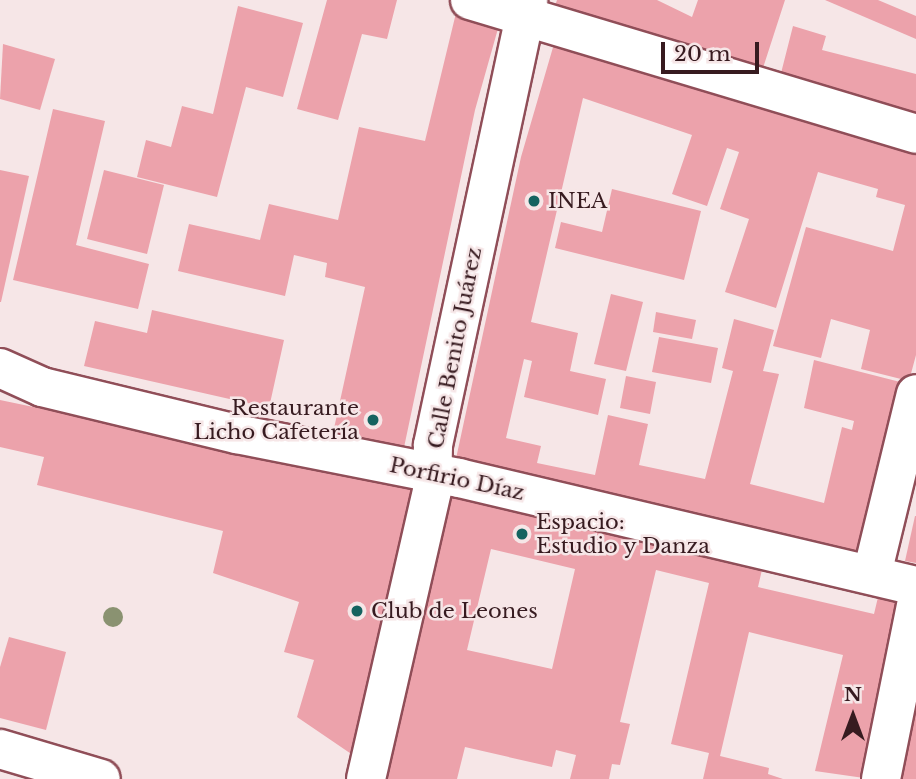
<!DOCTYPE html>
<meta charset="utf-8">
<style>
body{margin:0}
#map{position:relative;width:916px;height:779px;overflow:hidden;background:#f6e6e7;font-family:"Libre Baskerville",serif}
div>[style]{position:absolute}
.building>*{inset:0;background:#eca2ab}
.roads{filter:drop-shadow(2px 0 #904e58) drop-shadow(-2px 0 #904e58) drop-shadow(0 2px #904e58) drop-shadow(0 -2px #904e58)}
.minor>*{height:38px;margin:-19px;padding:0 19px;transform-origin:19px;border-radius:19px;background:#fff}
.trees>*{width:20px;height:20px;margin:-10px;border-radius:50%;background:#8a9271}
.dots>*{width:19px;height:19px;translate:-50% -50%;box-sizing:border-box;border:4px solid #f6e6e7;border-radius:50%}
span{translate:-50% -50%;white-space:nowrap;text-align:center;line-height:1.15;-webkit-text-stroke:5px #f6e6e7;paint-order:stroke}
.poi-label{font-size:21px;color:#371b20}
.left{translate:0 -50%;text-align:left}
.right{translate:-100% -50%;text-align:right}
.street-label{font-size:21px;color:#371b20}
.north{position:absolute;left:818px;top:681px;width:70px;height:70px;-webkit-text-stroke:5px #f6e6e7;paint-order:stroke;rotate:0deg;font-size:19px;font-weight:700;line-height:28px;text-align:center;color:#371b20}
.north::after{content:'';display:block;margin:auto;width:24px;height:32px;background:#371b20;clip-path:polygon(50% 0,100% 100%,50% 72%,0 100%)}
.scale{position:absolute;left:661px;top:42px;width:98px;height:32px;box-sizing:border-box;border:4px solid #371b20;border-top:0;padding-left:9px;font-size:21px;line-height:24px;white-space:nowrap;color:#371b20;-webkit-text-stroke:5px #f6e6e7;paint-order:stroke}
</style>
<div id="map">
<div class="building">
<i style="clip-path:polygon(327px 0,397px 0,387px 39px,362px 34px,338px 120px,297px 109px)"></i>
<i style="clip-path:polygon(557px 0,657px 0,692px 17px,698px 0,785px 0,762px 71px,555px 6px)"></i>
<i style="clip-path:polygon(825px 0,878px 0,916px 16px,916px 39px)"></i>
<i style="clip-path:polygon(238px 6px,303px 23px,283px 97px,246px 87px,217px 197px,137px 177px,146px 140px,171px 147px,182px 106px,213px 114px)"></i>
<i style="clip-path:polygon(456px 13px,499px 25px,475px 110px,402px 457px,331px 442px,365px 287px,325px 277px,327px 263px,294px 255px,285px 296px,178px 271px,189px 224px,260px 240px,269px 204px,338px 220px,359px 127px,425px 141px)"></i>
<i style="clip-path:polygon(793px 26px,826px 36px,822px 50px,916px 74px,916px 124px,779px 81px)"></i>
<i style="clip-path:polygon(556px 37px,916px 153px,916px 355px,909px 381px,861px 369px,870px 330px,831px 319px,821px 358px,773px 346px,806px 227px,893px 251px,905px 205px,876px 197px,878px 189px,818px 172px,776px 308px,725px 292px,749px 219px,720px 209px,739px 152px,727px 148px,707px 206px,672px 194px,692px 135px,583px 98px,531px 322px,578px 333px,570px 371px,606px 379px,598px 415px,524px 397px,532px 361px,524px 359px,506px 438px,541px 446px,537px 463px,595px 475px,608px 415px,648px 424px,639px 465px,705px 479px,733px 371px,722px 368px,734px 319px,774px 330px,763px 371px,779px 374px,750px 484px,824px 503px,842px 427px,852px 430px,854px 421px,804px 408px,814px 360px,908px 384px,867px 560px,454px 468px,521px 157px)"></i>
<i style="clip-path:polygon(3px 44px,55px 59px,40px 110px,0 99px)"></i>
<i style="clip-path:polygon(53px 109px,105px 121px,76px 245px,149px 264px,138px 309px,13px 280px)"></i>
<i style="clip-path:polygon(0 170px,29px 176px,1px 302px,0 302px)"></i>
<i style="clip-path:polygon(104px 170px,164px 185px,147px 254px,87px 239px)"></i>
<i style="clip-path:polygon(612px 189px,701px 211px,684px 280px,555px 248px,561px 222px,602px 232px)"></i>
<i style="clip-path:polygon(611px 294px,643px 302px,626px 371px,594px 364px)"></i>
<i style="clip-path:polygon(152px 310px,284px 340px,269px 408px,84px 366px,95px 321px,147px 333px)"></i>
<i style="clip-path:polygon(656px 312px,696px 320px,692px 339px,653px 332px)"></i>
<i style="clip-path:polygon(659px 337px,718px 348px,711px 383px,652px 372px)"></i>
<i style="clip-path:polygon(626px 376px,656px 382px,650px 414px,620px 408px)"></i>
<i style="clip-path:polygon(0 400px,426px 489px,366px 764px,297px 717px,314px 660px,284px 652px,299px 602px,213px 573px,223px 531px,37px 485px,44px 457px,0 447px)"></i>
<i style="clip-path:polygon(evenodd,455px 484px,764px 561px,758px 587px,874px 614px,879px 593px,913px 601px,871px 779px,815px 771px,843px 655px,749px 632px,720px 756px,769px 768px,768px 774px,783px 779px,703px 779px,709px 753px,671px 744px,709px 583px,656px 570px,620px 722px,630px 724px,620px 765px,612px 764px,609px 779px,570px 779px,576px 755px,556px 750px,552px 767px,465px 747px,457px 779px,386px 779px,455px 484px,491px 549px,575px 569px,552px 669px,467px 650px,491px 549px)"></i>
<i style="clip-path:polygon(915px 516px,916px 516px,916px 563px,905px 561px)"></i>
<i style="clip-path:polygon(9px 637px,66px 652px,46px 730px,0 718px,0 667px)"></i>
<i style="clip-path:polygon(916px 683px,916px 779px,892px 779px)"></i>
</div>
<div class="roads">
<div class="minor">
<i style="left:470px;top:0;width:466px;rotate:16.7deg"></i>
<i style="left:0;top:368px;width:46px;rotate:24.3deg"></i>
<i style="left:42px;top:387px;width:201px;rotate:13.6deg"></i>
<i style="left:237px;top:434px;width:226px;rotate:11.2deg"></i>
<i style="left:459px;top:478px;width:470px;rotate:13.3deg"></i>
<i style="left:872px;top:574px;width:185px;rotate:-76.3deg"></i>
<i style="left:0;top:749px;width:105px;rotate:16.5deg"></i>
<i style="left:366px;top:779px;width:296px;rotate:-77.1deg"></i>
<i style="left:432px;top:490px;width:45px;rotate:-88.7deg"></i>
<i style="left:433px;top:445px;width:455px;rotate:-77.9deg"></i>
<i style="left:881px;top:779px;width:177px;rotate:-78.6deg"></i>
</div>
</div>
<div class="trees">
<i style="left:113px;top:617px"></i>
</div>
<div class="dots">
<i style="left:534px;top:201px;background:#156360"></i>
<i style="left:373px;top:420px;background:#156360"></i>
<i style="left:522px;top:534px;background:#156360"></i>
<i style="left:357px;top:611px;background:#156360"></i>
</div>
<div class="poi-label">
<span class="left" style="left:548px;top:201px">INEA</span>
<span class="right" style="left:359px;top:420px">Restaurante<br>Licho Cafetería</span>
<span class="left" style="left:536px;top:534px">Espacio:<br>Estudio y Danza</span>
<span class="left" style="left:371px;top:611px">Club de Leones</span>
</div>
<div class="street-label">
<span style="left:455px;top:348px;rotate:-79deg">Calle Benito Juárez</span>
<span style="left:457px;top:479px;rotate:12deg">Porfirio Díaz</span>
</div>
<div class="north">N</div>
<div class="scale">20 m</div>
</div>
